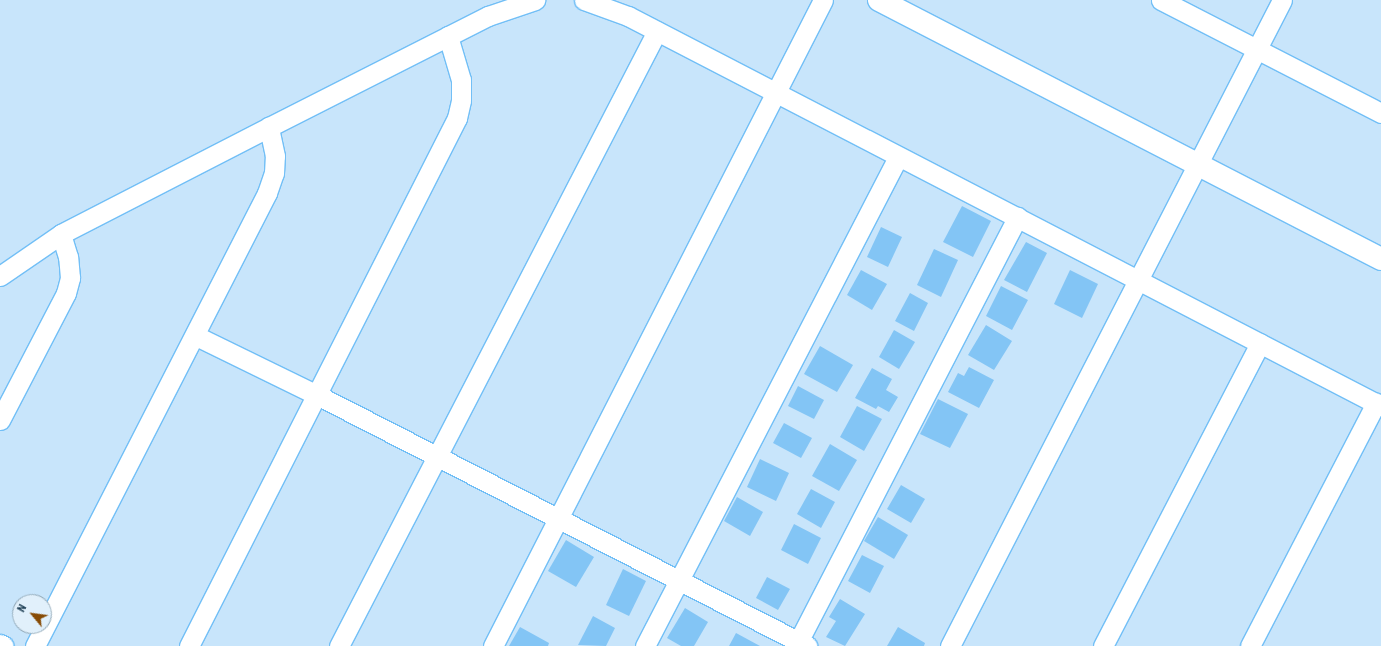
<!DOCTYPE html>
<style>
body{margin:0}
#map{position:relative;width:1381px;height:646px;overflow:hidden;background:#c8e5fb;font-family:"Roboto Condensed",sans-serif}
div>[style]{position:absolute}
.building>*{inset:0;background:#83c5f5}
.roads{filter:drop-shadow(1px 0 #72bff6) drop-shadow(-1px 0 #72bff6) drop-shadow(0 1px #72bff6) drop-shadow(0 -1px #72bff6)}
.minor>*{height:19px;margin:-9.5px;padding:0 9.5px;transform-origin:9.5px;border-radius:9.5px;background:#fff}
.tertiary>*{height:22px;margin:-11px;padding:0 11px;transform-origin:11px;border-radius:11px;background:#fff}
span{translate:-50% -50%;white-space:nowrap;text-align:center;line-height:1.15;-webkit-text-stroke:4px #e1f0fb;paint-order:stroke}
.north{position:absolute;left:12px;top:594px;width:40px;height:40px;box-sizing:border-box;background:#e1f0fb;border:1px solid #91a8b7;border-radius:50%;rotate:299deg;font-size:11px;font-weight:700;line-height:16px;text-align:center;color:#1a3b51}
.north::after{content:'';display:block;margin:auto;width:14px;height:18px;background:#874b05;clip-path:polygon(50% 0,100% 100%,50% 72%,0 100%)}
</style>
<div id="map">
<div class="building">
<i style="clip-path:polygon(962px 206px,991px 221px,973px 257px,943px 242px)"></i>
<i style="clip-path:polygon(881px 227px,902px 237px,888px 267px,867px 257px)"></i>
<i style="clip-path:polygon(1026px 242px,1047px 253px,1027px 292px,1004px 280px)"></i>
<i style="clip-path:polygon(934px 249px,958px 260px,941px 297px,917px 285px)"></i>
<i style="clip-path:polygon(861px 270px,887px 284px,872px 310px,847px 295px)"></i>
<i style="clip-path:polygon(1070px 270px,1098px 284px,1082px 318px,1054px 304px)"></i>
<i style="clip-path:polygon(1001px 286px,1028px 300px,1012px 330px,986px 316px)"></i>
<i style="clip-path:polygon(910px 293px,928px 303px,914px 331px,895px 321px)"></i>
<i style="clip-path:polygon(986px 325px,1012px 341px,994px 370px,968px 355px)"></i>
<i style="clip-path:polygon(894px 330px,915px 342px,899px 369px,879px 357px)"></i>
<i style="clip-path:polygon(820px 346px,853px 365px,837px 392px,804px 374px)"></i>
<i style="clip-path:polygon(969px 367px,994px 380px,979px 408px,948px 392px,958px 373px,964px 376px)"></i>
<i style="clip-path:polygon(872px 368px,892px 379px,886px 390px,898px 397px,889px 412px,878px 406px,876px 409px,855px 398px)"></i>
<i style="clip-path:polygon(798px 386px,824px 400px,814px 419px,788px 406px)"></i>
<i style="clip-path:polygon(938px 399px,968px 414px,950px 448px,920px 434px)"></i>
<i style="clip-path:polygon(857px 406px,882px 419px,864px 451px,840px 437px)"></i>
<i style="clip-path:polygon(784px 423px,812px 438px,801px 458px,773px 443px)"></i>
<i style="clip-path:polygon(830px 444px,857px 460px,839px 491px,812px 476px)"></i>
<i style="clip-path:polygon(760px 459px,789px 473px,776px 501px,747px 487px)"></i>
<i style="clip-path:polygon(901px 485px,925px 499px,911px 523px,887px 509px)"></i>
<i style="clip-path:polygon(811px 489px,835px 502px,821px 528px,797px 514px)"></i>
<i style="clip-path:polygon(737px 497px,763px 512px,750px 536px,724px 521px)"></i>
<i style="clip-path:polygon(878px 517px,908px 535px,894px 559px,864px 541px)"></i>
<i style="clip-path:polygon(794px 524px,821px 538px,808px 564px,781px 550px)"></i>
<i style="clip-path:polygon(566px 540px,594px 557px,576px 587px,548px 571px)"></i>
<i style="clip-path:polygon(862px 555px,884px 566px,870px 593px,848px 581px)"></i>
<i style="clip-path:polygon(623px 569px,646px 581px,629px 616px,606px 605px)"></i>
<i style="clip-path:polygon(767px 577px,790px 589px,778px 610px,756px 598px)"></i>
<i style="clip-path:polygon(840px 599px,865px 614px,845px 646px,826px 637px,836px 621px,829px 617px)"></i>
<i style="clip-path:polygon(685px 608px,708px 622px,694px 646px,681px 646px,667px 638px)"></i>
<i style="clip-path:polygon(593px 616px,615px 628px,606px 646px,578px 645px)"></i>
<i style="clip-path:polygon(520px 627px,549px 643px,548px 646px,509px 646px)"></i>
<i style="clip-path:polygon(898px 627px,925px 643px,924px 646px,887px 646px)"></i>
<i style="clip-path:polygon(736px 633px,760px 646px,729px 646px)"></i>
</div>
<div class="roads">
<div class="minor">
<i style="left:584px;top:0;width:47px;rotate:20deg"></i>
<i style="left:628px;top:16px;width:848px;rotate:27.38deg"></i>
<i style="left:1161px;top:0;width:247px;rotate:27.2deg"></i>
<i style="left:0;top:276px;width:74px;rotate:-34.5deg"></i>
<i style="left:61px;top:234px;width:234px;rotate:-27.2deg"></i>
<i style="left:269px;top:127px;width:246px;rotate:-26.9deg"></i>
<i style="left:488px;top:16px;width:50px;rotate:-18.8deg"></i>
<i style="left:196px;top:336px;width:135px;rotate:26deg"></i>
<i style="left:317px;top:395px;width:551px;rotate:27.12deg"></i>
<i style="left:0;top:420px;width:143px;rotate:-62.5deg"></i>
<i style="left:66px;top:293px;width:16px;rotate:-75deg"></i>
<i style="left:70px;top:278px;width:21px;rotate:-95deg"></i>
<i style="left:68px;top:257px;width:24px;rotate:-107deg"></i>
<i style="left:0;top:644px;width:4px;rotate:27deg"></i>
<i style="left:35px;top:646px;width:509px;rotate:-62.88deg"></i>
<i style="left:267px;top:193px;width:21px;rotate:-71deg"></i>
<i style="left:274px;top:173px;width:17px;rotate:-87deg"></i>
<i style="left:275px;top:156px;width:30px;rotate:-102deg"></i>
<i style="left:189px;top:646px;width:592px;rotate:-63.09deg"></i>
<i style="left:457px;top:118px;width:18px;rotate:-77deg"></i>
<i style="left:461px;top:100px;width:20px;rotate:-90deg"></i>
<i style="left:461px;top:80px;width:46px;rotate:-106.5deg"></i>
<i style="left:339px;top:646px;width:692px;rotate:-62.66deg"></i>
<i style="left:493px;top:646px;width:725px;rotate:-62.94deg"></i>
<i style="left:645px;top:646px;width:551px;rotate:-62.64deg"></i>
<i style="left:796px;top:646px;width:483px;rotate:-62.7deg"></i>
<i style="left:950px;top:646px;width:726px;rotate:-62.8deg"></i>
<i style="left:1103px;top:646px;width:341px;rotate:-62.6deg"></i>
<i style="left:1250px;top:646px;width:274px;rotate:-62.6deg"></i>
</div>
<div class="tertiary">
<i style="left:879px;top:0;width:565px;rotate:27.29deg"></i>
</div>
</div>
<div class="north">N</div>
</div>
